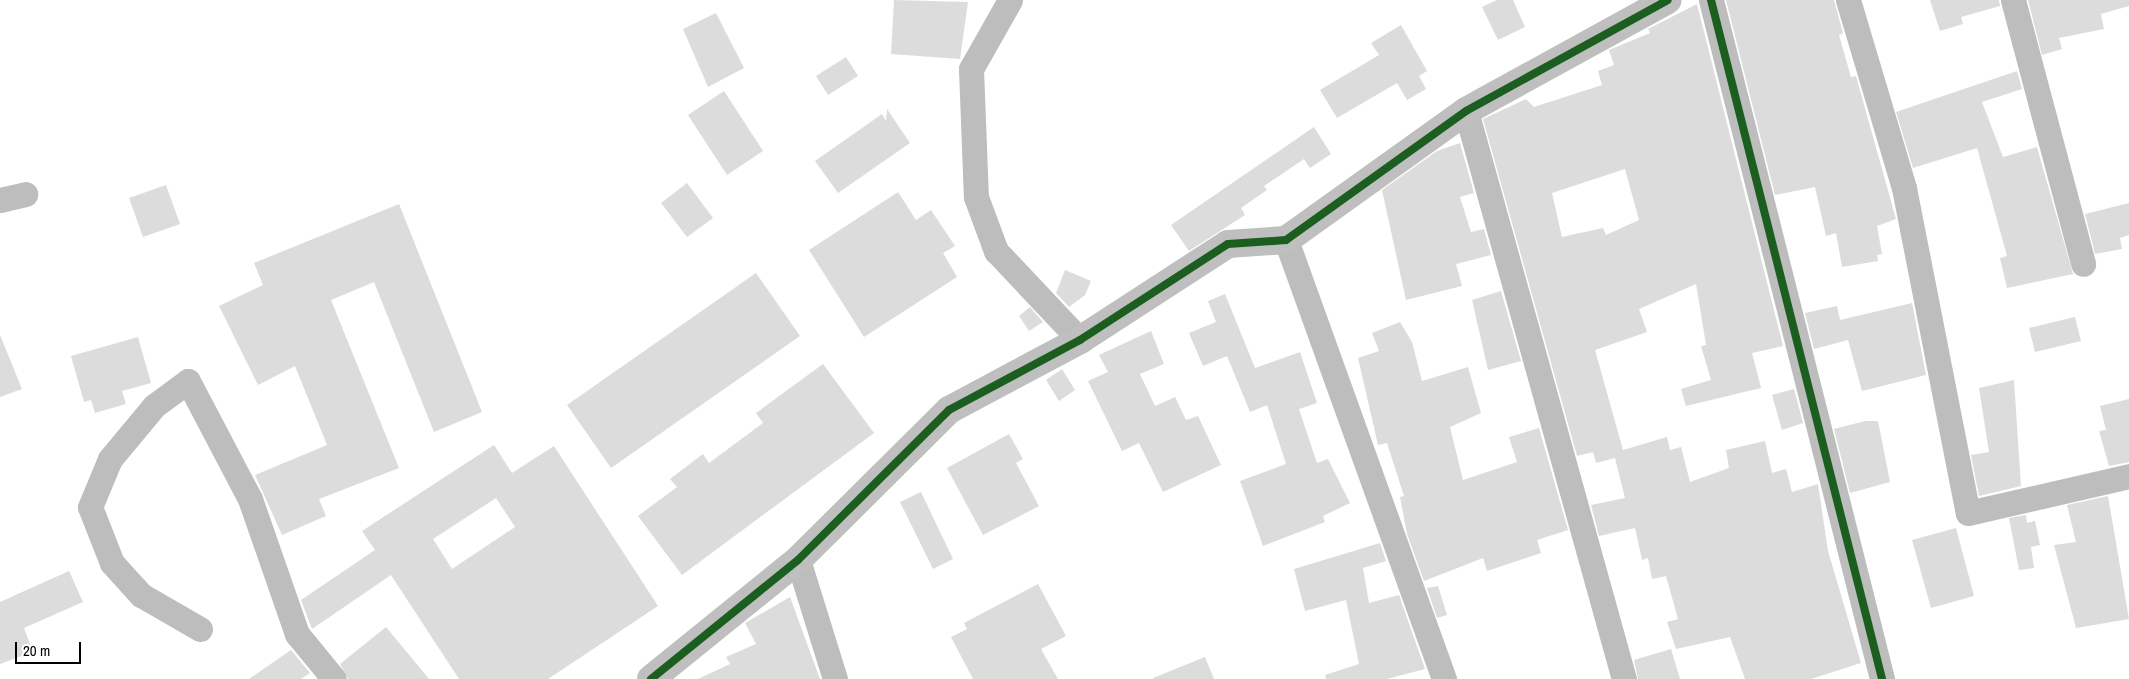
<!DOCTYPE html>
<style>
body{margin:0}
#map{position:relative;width:2129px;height:679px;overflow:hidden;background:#fff;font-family:"Archivo Narrow",sans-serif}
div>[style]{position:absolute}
.building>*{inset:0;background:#dcdcdc}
.street>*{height:25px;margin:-12.5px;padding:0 12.5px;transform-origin:12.5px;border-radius:12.5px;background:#bdbdbd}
.secondary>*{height:28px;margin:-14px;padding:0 14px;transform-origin:14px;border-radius:14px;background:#bfbfbf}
.cycleway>*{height:8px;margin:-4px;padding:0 4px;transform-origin:4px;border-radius:4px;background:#1b5e20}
span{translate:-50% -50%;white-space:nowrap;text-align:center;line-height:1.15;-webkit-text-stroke:5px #fff;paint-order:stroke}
.scale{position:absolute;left:15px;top:642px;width:66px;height:22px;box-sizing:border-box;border:2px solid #000;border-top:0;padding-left:6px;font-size:15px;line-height:18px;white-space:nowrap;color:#000;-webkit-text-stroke:4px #fff;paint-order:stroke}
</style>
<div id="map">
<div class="building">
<i style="clip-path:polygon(894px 0,968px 2px,960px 59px,891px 54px)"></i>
<i style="clip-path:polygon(1497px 0,1513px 0,1525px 27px,1498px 40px,1482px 7px)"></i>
<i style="clip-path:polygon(1726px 0,1834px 0,1843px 33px,1839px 35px,1851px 77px,1856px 76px,1896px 219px,1877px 226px,1882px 254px,1877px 255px,1878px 261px,1842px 267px,1836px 233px,1826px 236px,1815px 187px,1775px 195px)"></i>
<i style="clip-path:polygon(1930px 0,1999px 0,2000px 6px,1961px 17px,1963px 24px,1940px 31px)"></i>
<i style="clip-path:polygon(2028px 0,2129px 0,2129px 6px,2101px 14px,2104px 29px,2059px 38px,2062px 49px,2042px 55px)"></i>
<i style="clip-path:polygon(evenodd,1697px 4px,1783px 346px,1752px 353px,1761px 388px,1686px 406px,1681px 389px,1711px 380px,1701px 346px,1706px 345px,1696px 284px,1639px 309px,1647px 332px,1595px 350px,1623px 450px,1667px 437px,1670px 450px,1681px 447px,1690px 482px,1729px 468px,1726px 450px,1765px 441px,1772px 473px,1786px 469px,1792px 492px,1818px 484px,1828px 551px,1861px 663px,1811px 679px,1745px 679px,1730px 637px,1676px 649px,1667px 622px,1678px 619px,1666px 576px,1652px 579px,1648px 558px,1642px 560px,1635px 528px,1599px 536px,1591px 505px,1625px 498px,1615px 458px,1596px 463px,1593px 452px,1577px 456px,1483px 119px,1526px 99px,1534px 107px,1602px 85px,1598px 71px,1614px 65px,1609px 50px,1650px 33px,1648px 29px,1697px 4px,1625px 169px,1639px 220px,1606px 235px,1603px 228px,1562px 237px,1552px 193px,1625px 169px)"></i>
<i style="clip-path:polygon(716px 13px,744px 68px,708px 87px,683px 29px)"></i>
<i style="clip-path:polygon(1401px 25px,1427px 71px,1419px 76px,1426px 89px,1407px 100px,1397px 83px,1337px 118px,1320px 90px,1379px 55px,1371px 43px)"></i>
<i style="clip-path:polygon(846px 57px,858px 76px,828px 95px,816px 76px)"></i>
<i style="clip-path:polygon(2017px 71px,2022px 89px,1982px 102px,2003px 157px,2037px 147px,2073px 274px,2007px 288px,2000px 258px,2007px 256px,1977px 148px,1913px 168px,1896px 112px)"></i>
<i style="clip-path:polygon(724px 91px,763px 151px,727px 175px,688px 115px)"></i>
<i style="clip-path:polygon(887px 109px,910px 143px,838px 193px,815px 161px,882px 114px,886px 121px)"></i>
<i style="clip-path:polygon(1314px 127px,1331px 154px,1310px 168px,1304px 159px,1264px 186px,1267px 190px,1241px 208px,1245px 215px,1189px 251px,1171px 225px)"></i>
<i style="clip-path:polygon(1460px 143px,1474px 193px,1460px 197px,1471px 232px,1484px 229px,1491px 255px,1456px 264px,1462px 286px,1406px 300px,1382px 190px,1437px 151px)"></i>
<i style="clip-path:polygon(687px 183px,713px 218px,687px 237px,661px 203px)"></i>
<i style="clip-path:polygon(166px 185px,180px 224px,143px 237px,129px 198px)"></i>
<i style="clip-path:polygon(898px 192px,916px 220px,931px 210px,955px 246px,943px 253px,957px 277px,864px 337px,809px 250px)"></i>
<i style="clip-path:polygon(2129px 203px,2129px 235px,2120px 238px,2122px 249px,2095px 254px,2085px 214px)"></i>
<i style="clip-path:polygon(399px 204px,482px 412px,434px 432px,374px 282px,331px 300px,399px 468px,319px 499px,326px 516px,282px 535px,255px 475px,327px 445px,295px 366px,258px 385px,219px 306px,263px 285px,254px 263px)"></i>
<i style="clip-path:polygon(1065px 270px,1091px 281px,1085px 295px,1069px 307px,1056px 293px)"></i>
<i style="clip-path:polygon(756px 273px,800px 336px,611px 468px,567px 405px)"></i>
<i style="clip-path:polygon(1501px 291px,1521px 361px,1488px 370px,1472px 300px)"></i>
<i style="clip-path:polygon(1225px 294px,1255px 368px,1300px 352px,1317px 403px,1299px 409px,1317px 463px,1328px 459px,1350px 503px,1323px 516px,1325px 522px,1263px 546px,1240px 481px,1286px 464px,1267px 405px,1250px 412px,1227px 356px,1203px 366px,1189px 333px,1216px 322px,1208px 301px)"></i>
<i style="clip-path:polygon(1912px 303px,1926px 375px,1862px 391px,1848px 340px,1814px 349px,1805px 313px,1837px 306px,1840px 320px)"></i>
<i style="clip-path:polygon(1030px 307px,1043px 322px,1029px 331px,1019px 316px)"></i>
<i style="clip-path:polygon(2075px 317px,2081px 341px,2035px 352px,2029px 328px)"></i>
<i style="clip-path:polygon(1400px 322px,1412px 342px,1422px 381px,1468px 367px,1481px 413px,1450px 427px,1463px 480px,1517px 462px,1509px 437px,1539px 428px,1568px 530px,1537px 540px,1541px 553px,1487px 571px,1483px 558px,1424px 581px,1407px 534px,1400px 497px,1404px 496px,1387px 443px,1378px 445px,1358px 358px,1379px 351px,1372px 333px)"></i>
<i style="clip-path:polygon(1151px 331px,1164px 364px,1140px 374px,1155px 406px,1175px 397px,1186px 420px,1198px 416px,1221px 465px,1163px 492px,1139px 443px,1122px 451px,1088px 381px,1108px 372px,1099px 355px)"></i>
<i style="clip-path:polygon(0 335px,22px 389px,0 397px)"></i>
<i style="clip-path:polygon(138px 337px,151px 383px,122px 391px,126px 404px,95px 413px,91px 400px,84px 402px,71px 356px)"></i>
<i style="clip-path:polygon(823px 364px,874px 433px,682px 575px,638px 516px,677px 487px,670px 479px,703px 454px,709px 463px,763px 423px,756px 413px)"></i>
<i style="clip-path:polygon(1062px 369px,1075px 390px,1059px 401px,1046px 380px)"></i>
<i style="clip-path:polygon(2014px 380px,2021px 486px,1979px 496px,1971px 455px,1989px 452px,1979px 388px)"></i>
<i style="clip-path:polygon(1794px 389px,1803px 423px,1782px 430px,1772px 395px)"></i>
<i style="clip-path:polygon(2129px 399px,2129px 462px,2109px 466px,2099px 431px,2106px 430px,2100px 406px)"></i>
<i style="clip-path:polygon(1865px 421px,1878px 421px,1890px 482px,1850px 493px,1834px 429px)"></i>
<i style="clip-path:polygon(1009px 434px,1023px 459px,1016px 463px,1039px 506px,983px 535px,947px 468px)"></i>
<i style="clip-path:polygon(evenodd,494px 445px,512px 473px,554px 446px,658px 606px,548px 679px,459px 679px,391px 575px,312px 629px,301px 600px,375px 550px,362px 531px,494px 445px,496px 498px,515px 527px,452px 569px,433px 539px,496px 498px)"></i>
<i style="clip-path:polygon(921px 492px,953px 559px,933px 569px,900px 502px)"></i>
<i style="clip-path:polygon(2108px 496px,2129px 619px,2076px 628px,2054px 545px,2076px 542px,2067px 505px)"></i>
<i style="clip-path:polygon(2026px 515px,2027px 523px,2035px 521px,2040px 545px,2031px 547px,2034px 568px,2019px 570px,2009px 518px)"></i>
<i style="clip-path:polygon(1956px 528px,1974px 596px,1931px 608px,1912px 540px)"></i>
<i style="clip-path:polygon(1380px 543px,1386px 561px,1363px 568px,1369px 603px,1399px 595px,1425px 669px,1387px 679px,1326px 679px,1325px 675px,1359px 664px,1346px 600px,1305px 611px,1294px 569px)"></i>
<i style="clip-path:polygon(69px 571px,83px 602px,24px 628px,33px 652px,0 664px,0 602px)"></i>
<i style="clip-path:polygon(1038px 584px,1066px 636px,1041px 649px,1058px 679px,973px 679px,951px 637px,967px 629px,964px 623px)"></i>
<i style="clip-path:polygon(1438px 586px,1447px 615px,1437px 618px,1427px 588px)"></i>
<i style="clip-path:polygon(790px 597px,820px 679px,698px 679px,730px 664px,726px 657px,756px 644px,745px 623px)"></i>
<i style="clip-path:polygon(386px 627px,429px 679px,348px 679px,340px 664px)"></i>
<i style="clip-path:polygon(1671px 649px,1680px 679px,1638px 679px,1634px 660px)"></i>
<i style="clip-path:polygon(291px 650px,310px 673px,301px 679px,249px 679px)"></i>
<i style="clip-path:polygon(1205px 657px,1214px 679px,1153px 679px,1153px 678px)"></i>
</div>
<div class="street">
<i style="left:1010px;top:0;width:79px;rotate:119.5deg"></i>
<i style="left:971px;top:69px;width:128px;rotate:87.8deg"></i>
<i style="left:976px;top:197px;width:58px;rotate:69.7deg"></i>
<i style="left:996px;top:251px;width:122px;rotate:46.7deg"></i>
<i style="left:1711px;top:0;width:700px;rotate:75.86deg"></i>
<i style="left:1848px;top:0;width:196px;rotate:73.4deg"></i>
<i style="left:1904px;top:188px;width:331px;rotate:78.9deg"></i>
<i style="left:1968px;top:513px;width:165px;rotate:-12.9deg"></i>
<i style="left:2013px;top:0;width:273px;rotate:75.1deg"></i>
<i style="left:1466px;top:111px;width:590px;rotate:74.46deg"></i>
<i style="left:0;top:200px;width:26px;rotate:-13deg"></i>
<i style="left:1286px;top:240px;width:467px;rotate:70.2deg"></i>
<i style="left:798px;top:560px;width:125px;rotate:72.7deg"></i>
<i style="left:200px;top:629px;width:68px;rotate:-150deg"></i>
<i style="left:141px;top:595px;width:43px;rotate:-132.2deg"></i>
<i style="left:112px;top:563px;width:60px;rotate:-111.4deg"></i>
<i style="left:90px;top:507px;width:52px;rotate:-67.4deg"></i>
<i style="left:110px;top:459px;width:69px;rotate:-50.3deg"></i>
<i style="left:154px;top:406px;width:42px;rotate:-36.3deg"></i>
<i style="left:188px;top:381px;width:133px;rotate:62.3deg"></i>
<i style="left:250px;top:499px;width:143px;rotate:70.8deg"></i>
<i style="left:297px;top:634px;width:58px;rotate:50.6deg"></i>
</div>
<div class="secondary">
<i style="left:651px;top:679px;width:189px;rotate:-39deg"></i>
<i style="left:798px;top:560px;width:213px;rotate:-44.8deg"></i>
<i style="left:949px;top:410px;width:149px;rotate:-28.1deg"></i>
<i style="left:1080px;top:340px;width:176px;rotate:-33deg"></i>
<i style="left:1228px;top:244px;width:58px;rotate:-3.9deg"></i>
<i style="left:1286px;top:240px;width:221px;rotate:-35.6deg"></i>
<i style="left:1466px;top:111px;width:230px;rotate:-28.8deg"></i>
</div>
<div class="cycleway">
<i style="left:1711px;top:0;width:700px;rotate:75.86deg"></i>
<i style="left:651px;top:679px;width:189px;rotate:-39deg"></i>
<i style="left:798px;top:560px;width:213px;rotate:-44.8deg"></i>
<i style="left:949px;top:410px;width:149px;rotate:-28.1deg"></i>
<i style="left:1080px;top:340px;width:176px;rotate:-33deg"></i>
<i style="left:1228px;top:244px;width:58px;rotate:-3.9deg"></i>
<i style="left:1286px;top:240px;width:221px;rotate:-35.6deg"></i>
<i style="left:1466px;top:111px;width:230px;rotate:-28.8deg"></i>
</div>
<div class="scale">20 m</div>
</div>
